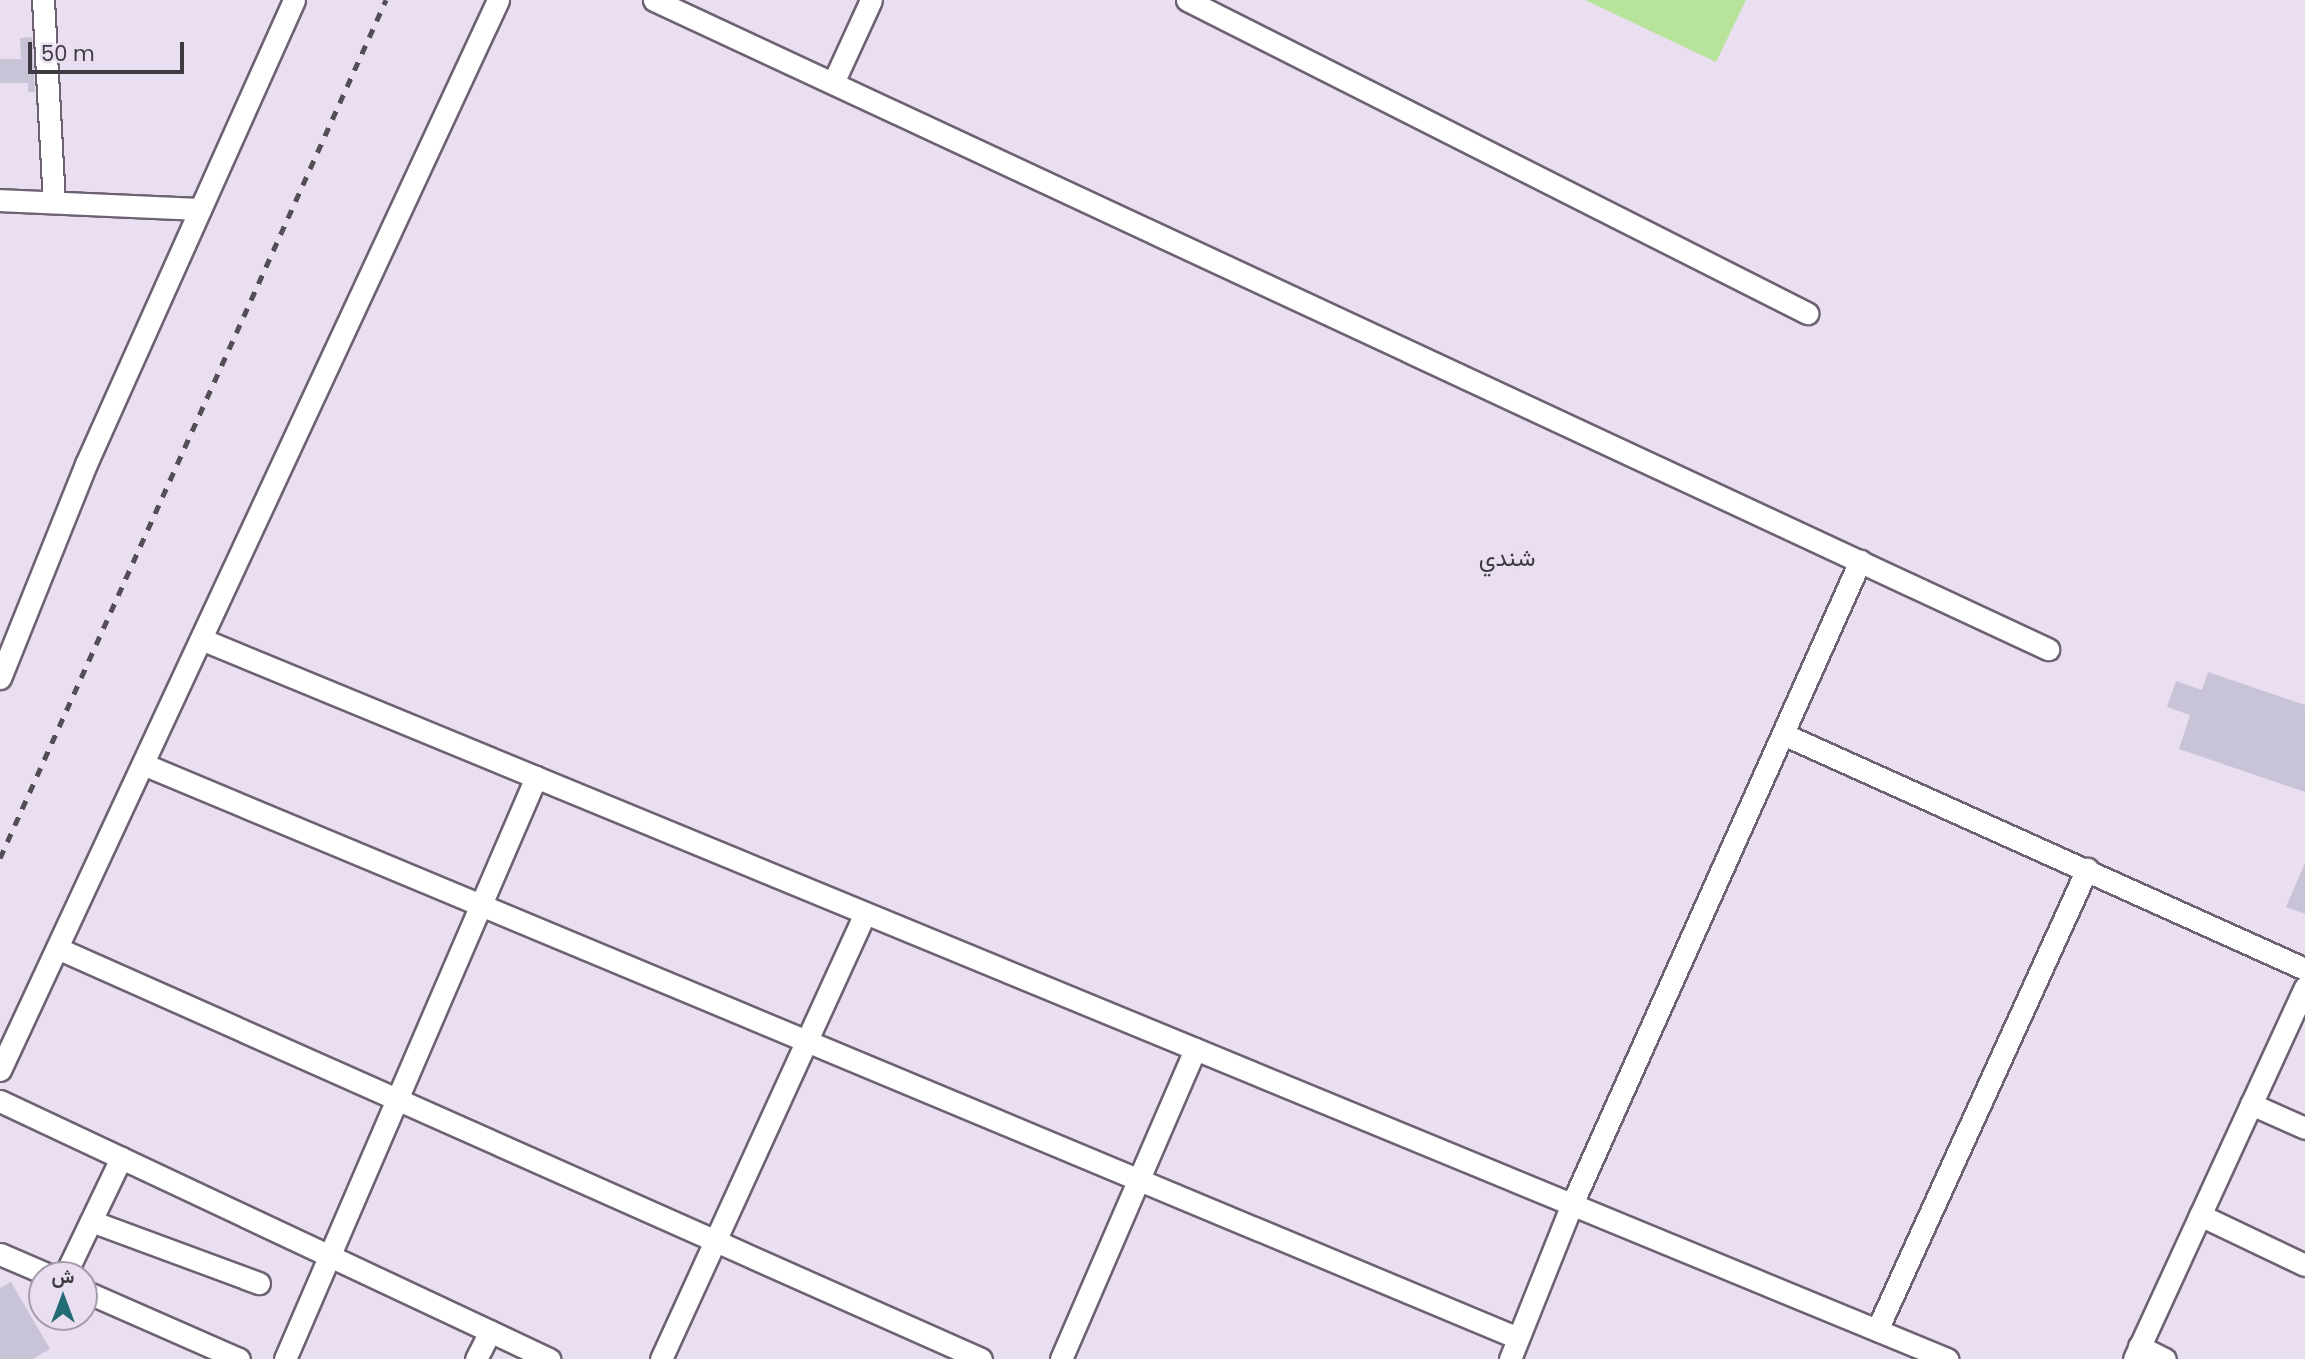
<!DOCTYPE html>
<meta charset="utf-8">
<style>
body{margin:0}
#map{position:relative;width:2305px;height:1359px;overflow:hidden;background:#eadef1;font-family:Poppins,Vazirmatn,sans-serif}
div>[style]{position:absolute}
.green>*{inset:0;background:#b7e39b}
.building>*{inset:0;background:#c9c3d8}
.roads{filter:drop-shadow(2px 0 #6d6273) drop-shadow(-2px 0 #6d6273) drop-shadow(0 2px #6d6273) drop-shadow(0 -2px #6d6273)}
.minor>*{height:21px;margin:-10.5px;padding:0 10.5px;transform-origin:10.5px;border-radius:10.5px;background:#fff}
.rail>*{height:5px;margin-top:-2.5px;transform-origin:0;background:repeating-linear-gradient(90deg,#534d56 0 9px,transparent 0 18px)}
span{translate:-50% -50%;white-space:nowrap;text-align:center;line-height:1.15;-webkit-text-stroke:7px #eadef1;paint-order:stroke}
.quarter-label{font-size:24px;color:#3f3a42}
.north{position:absolute;left:28px;top:1261px;width:70px;height:70px;box-sizing:border-box;background:#eadef1;border:2px solid #a69cab;border-radius:50%;rotate:0deg;font-size:19px;font-weight:700;line-height:28px;text-align:center;color:#3f3a42}
.north::after{content:'';display:block;margin:auto;width:24px;height:32px;background:#236c76;clip-path:polygon(50% 0,100% 100%,50% 72%,0 100%)}
.scale{position:absolute;left:28px;top:42px;width:156px;height:32px;box-sizing:border-box;border:4px solid #3f3a42;border-top:0;padding-left:9px;font-size:21px;line-height:24px;white-space:nowrap;color:#3f3a42;-webkit-text-stroke:5px #eadef1;paint-order:stroke}
</style>
<div id="map">
<div class="green">
<i style="clip-path:polygon(1585px 0,1746px 0,1716px 62px)"></i>
</div>
<div class="building">
<i style="clip-path:polygon(32px 37px,35px 92px,28px 92px,28px 83px,0 83px,0 59px,21px 59px,20px 38px)"></i>
<i style="clip-path:polygon(2208px 672px,2305px 705px,2305px 792px,2179px 749px,2190px 715px,2167px 707px,2176px 681px,2202px 690px)"></i>
<i style="clip-path:polygon(2305px 863px,2305px 914px,2286px 907px)"></i>
<i style="clip-path:polygon(11px 1282px,50px 1349px,33px 1359px,0 1359px,0 1288px)"></i>
</div>
<div class="roads">
<div class="minor">
<i style="left:43px;top:0;width:202px;rotate:86.9deg"></i>
<i style="left:654px;top:0;width:1538px;rotate:24.97deg"></i>
<i style="left:1187px;top:0;width:695px;rotate:26.79deg"></i>
<i style="left:833px;top:83px;width:91px;rotate:-65.4deg"></i>
<i style="left:0;top:200px;width:200px;rotate:2.6deg"></i>
<i style="left:201px;top:639px;width:1889px;rotate:22.41deg"></i>
<i style="left:0;top:678px;width:231px;rotate:-68.1deg"></i>
<i style="left:86px;top:464px;width:508px;rotate:-65.85deg"></i>
<i style="left:1783px;top:734px;width:572px;rotate:24.24deg"></i>
<i style="left:143px;top:764px;width:1490px;rotate:22.66deg"></i>
<i style="left:57px;top:948px;width:1011px;rotate:23.98deg"></i>
<i style="left:0;top:1070px;width:1180px;rotate:-65.04deg"></i>
<i style="left:0;top:1101px;width:607px;rotate:25.17deg"></i>
<i style="left:2251px;top:1104px;width:59px;rotate:24deg"></i>
<i style="left:2200px;top:1215px;width:116px;rotate:25.5deg"></i>
<i style="left:91px;top:1221px;width:179px;rotate:20.3deg"></i>
<i style="left:0;top:1254px;width:53px;rotate:23.2deg"></i>
<i style="left:65px;top:1275px;width:130px;rotate:-64.4deg"></i>
<i style="left:84px;top:1291px;width:169px;rotate:23.7deg"></i>
<i style="left:1877px;top:1330px;width:507px;rotate:-65.51deg"></i>
<i style="left:2139px;top:1346px;width:29px;rotate:27deg"></i>
<i style="left:285px;top:1359px;width:634px;rotate:-66.67deg"></i>
<i style="left:476px;top:1359px;width:31px;rotate:-63deg"></i>
<i style="left:661px;top:1359px;width:490px;rotate:-65.4deg"></i>
<i style="left:1061px;top:1359px;width:338px;rotate:-66.6deg"></i>
<i style="left:1510px;top:1359px;width:167px;rotate:-68.2deg"></i>
<i style="left:1572px;top:1204px;width:705px;rotate:-65.87deg"></i>
<i style="left:2134px;top:1359px;width:409px;rotate:-65.3deg"></i>
</div>
</div>
<div class="rail">
<i style="left:0;top:858px;width:941px;rotate:-65.78deg"></i>
</div>
<div class="quarter-label">
<span style="left:1507px;top:558px">شندي</span>
</div>
<div class="north">ش</div>
<div class="scale">50 m</div>
</div>
